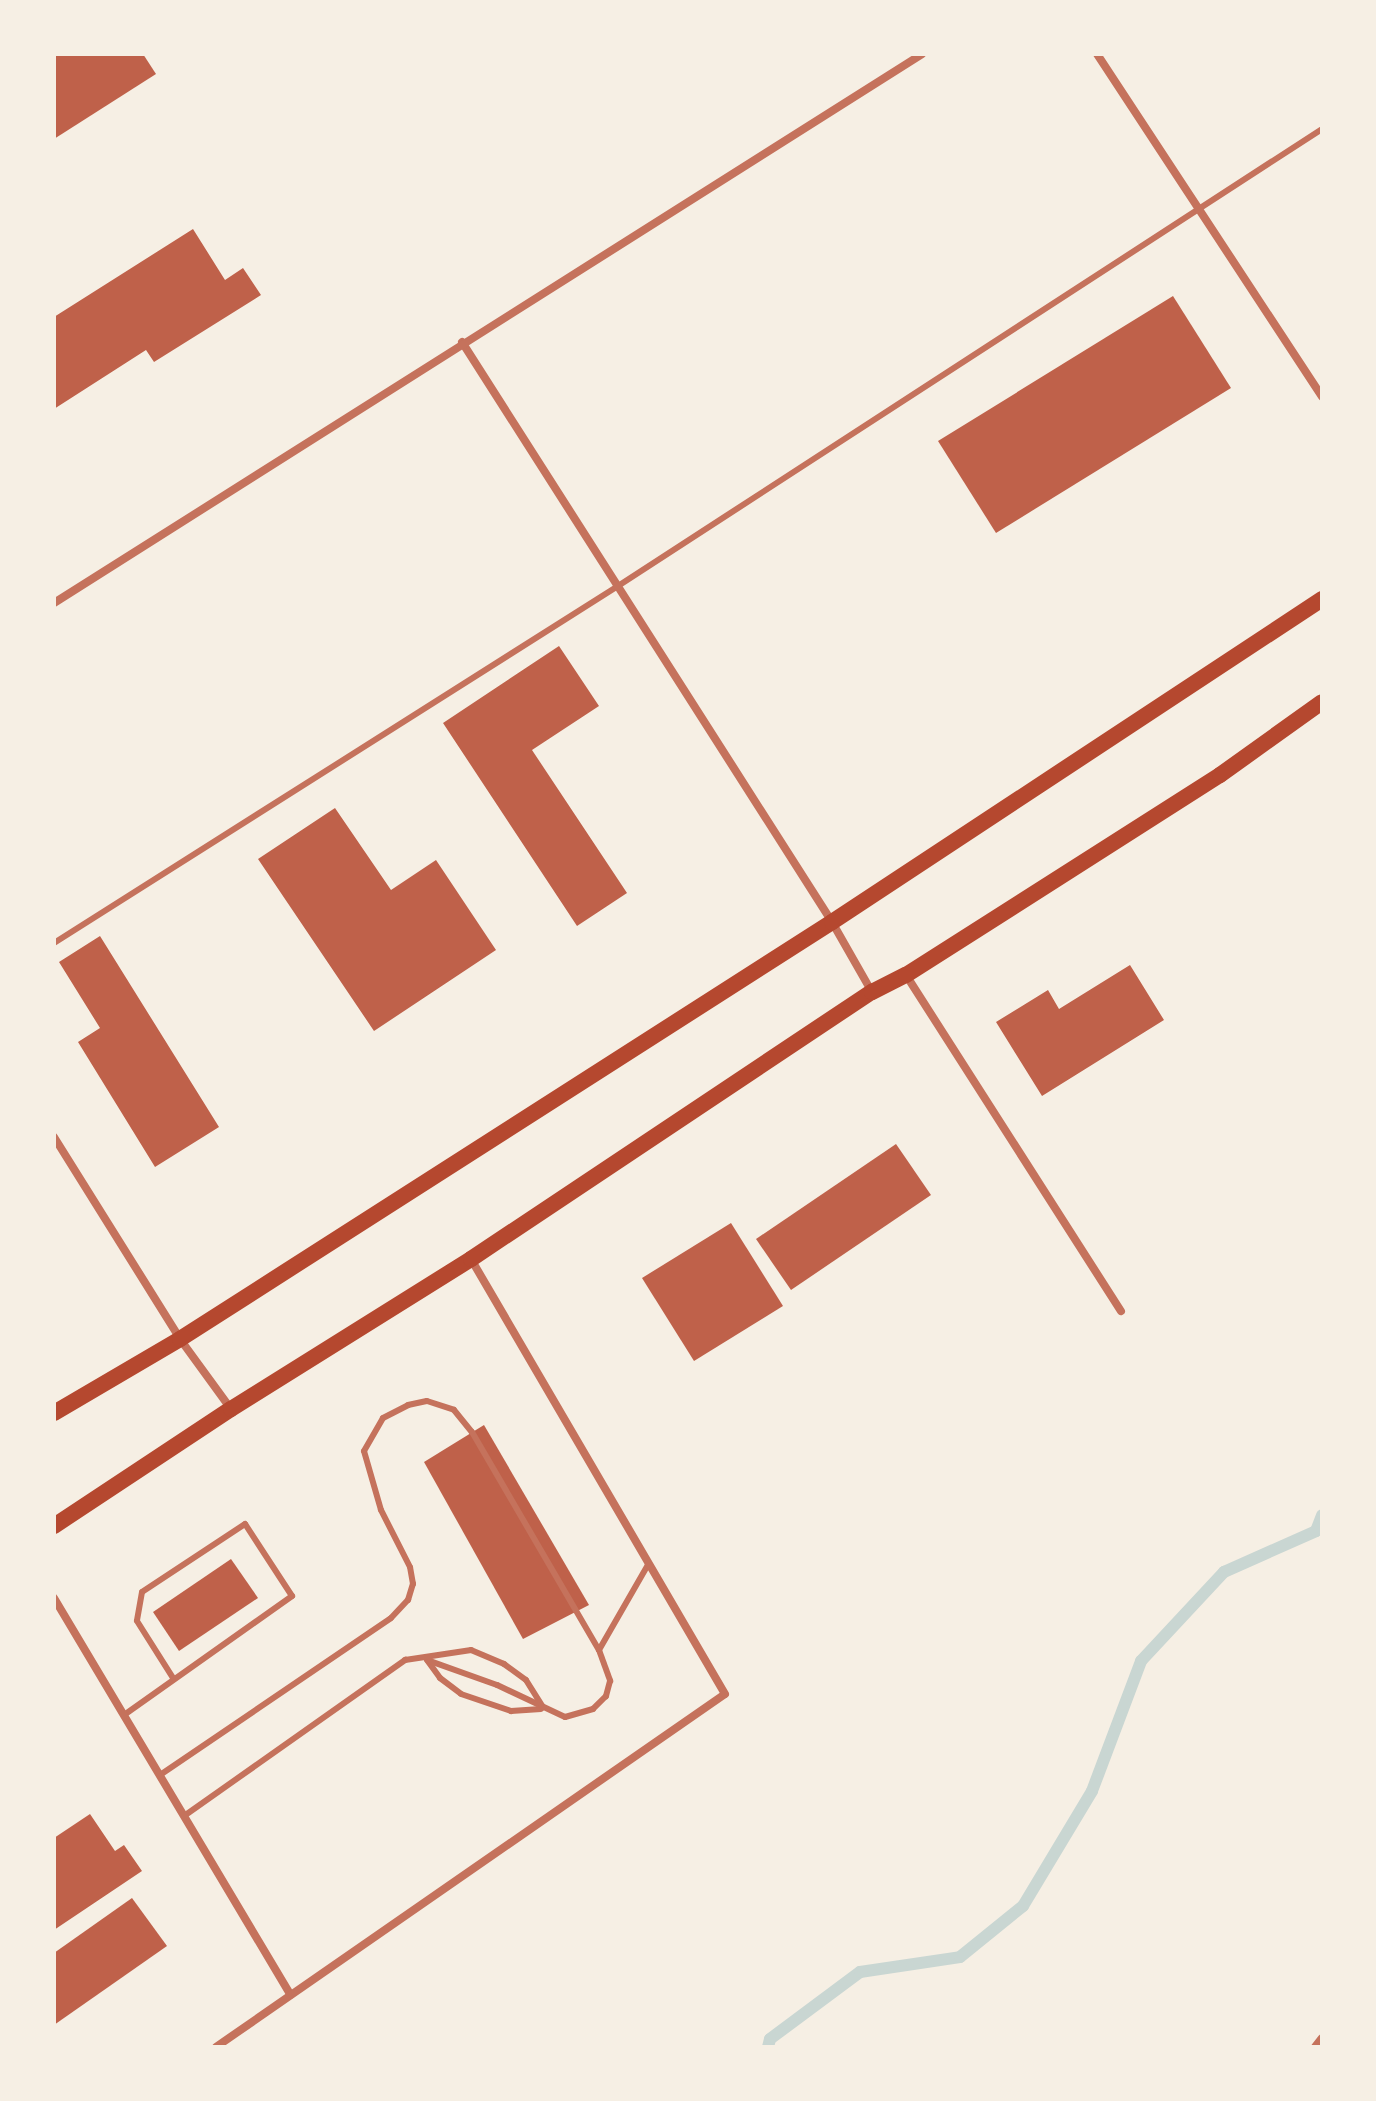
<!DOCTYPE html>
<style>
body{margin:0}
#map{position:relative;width:1376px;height:2101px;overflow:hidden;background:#f6efe4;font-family:Mulish,sans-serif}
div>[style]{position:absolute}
.stream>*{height:12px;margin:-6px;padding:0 6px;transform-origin:6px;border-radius:6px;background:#c9d6d2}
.building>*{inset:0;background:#bf614a}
.service>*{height:6px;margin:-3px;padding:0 3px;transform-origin:3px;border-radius:3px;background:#c5725c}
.minor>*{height:8px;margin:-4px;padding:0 4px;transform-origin:4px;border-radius:4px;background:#c5725c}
.secondary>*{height:16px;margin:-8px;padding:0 8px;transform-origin:8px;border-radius:8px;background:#b5482f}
span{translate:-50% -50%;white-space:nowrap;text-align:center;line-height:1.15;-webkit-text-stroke:8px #f6efe4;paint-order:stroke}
.frame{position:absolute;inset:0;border:56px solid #f6efe4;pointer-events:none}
</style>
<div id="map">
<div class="stream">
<i style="left:768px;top:2047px;width:8px;rotate:-76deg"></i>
<i style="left:770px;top:2039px;width:112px;rotate:-36.7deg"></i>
<i style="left:860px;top:1972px;width:101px;rotate:-8.5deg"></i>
<i style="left:960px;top:1957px;width:81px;rotate:-39deg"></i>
<i style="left:1023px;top:1906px;width:134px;rotate:-59deg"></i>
<i style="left:1092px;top:1791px;width:139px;rotate:-69.3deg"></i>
<i style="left:1141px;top:1661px;width:122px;rotate:-47deg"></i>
<i style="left:1224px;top:1572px;width:101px;rotate:-24deg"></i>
<i style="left:1316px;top:1531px;width:17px;rotate:-69deg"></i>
</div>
<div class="building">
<i style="clip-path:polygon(54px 54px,143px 54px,156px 74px,54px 139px)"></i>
<i style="clip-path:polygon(193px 229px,225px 280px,243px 268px,261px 295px,154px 362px,146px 350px,54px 409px,54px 317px)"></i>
<i style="clip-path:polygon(1173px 296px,1231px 388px,996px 533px,938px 441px)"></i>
<i style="clip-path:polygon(559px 646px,599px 706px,532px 750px,627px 893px,577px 926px,443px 723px)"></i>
<i style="clip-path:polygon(335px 808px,391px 890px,436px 860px,496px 950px,374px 1031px,258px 859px)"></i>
<i style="clip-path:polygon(100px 936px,219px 1127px,155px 1167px,78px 1042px,100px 1028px,59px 962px)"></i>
<i style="clip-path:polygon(1130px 965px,1164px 1020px,1042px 1096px,996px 1022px,1048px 990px,1059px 1009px)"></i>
<i style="clip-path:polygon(896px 1144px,931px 1195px,791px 1290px,756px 1239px)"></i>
<i style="clip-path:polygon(731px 1223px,783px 1306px,694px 1361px,642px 1278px)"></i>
<i style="clip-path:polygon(484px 1425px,589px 1605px,523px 1639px,424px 1462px)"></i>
<i style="clip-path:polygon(231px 1559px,258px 1598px,179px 1651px,153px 1612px)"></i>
<i style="clip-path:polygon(90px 1814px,115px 1851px,124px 1845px,142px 1871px,54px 1930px,54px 1838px)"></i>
<i style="clip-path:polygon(132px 1898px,167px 1946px,54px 2025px,54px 1953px)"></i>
</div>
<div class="service">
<i style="left:54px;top:943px;width:667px;rotate:-32.33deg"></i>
<i style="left:618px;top:586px;width:839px;rotate:-32.99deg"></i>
<i style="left:599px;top:1650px;width:100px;rotate:-60.1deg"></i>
<i style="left:427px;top:1660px;width:22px;rotate:54deg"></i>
<i style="left:440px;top:1678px;width:26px;rotate:37deg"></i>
<i style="left:461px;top:1694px;width:53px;rotate:18.8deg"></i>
<i style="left:511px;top:1711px;width:30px;rotate:-4deg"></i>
<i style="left:124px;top:1715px;width:206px;rotate:-35.3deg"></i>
<i style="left:292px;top:1596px;width:86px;rotate:-123.1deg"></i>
<i style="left:245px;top:1524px;width:123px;rotate:146.6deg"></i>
<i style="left:142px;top:1592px;width:29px;rotate:100deg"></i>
<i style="left:137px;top:1621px;width:67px;rotate:57.7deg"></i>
<i style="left:160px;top:1775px;width:279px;rotate:-34.2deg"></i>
<i style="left:391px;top:1618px;width:25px;rotate:-47deg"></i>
<i style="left:408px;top:1600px;width:17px;rotate:-73deg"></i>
<i style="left:413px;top:1584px;width:17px;rotate:-100deg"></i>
<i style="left:410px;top:1567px;width:64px;rotate:-117deg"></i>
<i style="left:381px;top:1510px;width:61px;rotate:-106.1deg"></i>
<i style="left:364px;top:1451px;width:38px;rotate:-60deg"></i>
<i style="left:383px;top:1418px;width:28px;rotate:-27deg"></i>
<i style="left:408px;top:1405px;width:19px;rotate:-12deg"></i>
<i style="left:427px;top:1401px;width:28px;rotate:18deg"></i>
<i style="left:454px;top:1410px;width:28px;rotate:51deg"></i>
<i style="left:472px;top:1432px;width:252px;rotate:59.8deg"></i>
<i style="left:599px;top:1650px;width:33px;rotate:70deg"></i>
<i style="left:610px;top:1681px;width:16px;rotate:105deg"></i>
<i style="left:606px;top:1696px;width:18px;rotate:135deg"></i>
<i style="left:593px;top:1709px;width:29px;rotate:164deg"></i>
<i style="left:565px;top:1717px;width:75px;rotate:-154.8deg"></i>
<i style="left:497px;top:1685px;width:74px;rotate:-160.3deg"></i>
<i style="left:184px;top:1816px;width:271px;rotate:-35.2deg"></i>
<i style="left:405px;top:1660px;width:67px;rotate:-8.6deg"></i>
<i style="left:471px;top:1650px;width:36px;rotate:23deg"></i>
<i style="left:504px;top:1664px;width:27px;rotate:36deg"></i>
<i style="left:526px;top:1680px;width:32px;rotate:58deg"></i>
</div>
<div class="minor">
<i style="left:1097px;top:54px;width:410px;rotate:56.7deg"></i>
<i style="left:462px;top:342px;width:688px;rotate:57.46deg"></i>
<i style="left:832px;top:922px;width:81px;rotate:60.3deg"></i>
<i style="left:54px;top:603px;width:1027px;rotate:-32.31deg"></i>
<i style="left:906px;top:975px;width:399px;rotate:57.4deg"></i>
<i style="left:54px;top:1137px;width:238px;rotate:58deg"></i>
<i style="left:180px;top:1339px;width:87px;rotate:53.9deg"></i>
<i style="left:54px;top:1598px;width:462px;rotate:59.2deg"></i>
<i style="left:216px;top:2047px;width:619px;rotate:-34.74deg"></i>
<i style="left:725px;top:1694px;width:504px;rotate:-120.28deg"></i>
<i style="left:1315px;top:2047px;width:11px;rotate:-52deg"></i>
</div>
<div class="secondary">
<i style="left:54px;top:1413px;width:146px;rotate:-30.4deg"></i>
<i style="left:180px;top:1339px;width:774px;rotate:-32.6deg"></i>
<i style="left:832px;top:922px;width:587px;rotate:-33.39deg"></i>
<i style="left:54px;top:1526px;width:212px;rotate:-33.5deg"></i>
<i style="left:231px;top:1409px;width:283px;rotate:-32deg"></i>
<i style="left:471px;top:1259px;width:482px;rotate:-33.7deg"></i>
<i style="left:872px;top:992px;width:38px;rotate:-27deg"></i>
<i style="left:906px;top:975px;width:372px;rotate:-32.5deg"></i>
<i style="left:1220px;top:775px;width:125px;rotate:-35.6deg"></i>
</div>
<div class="frame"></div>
</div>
